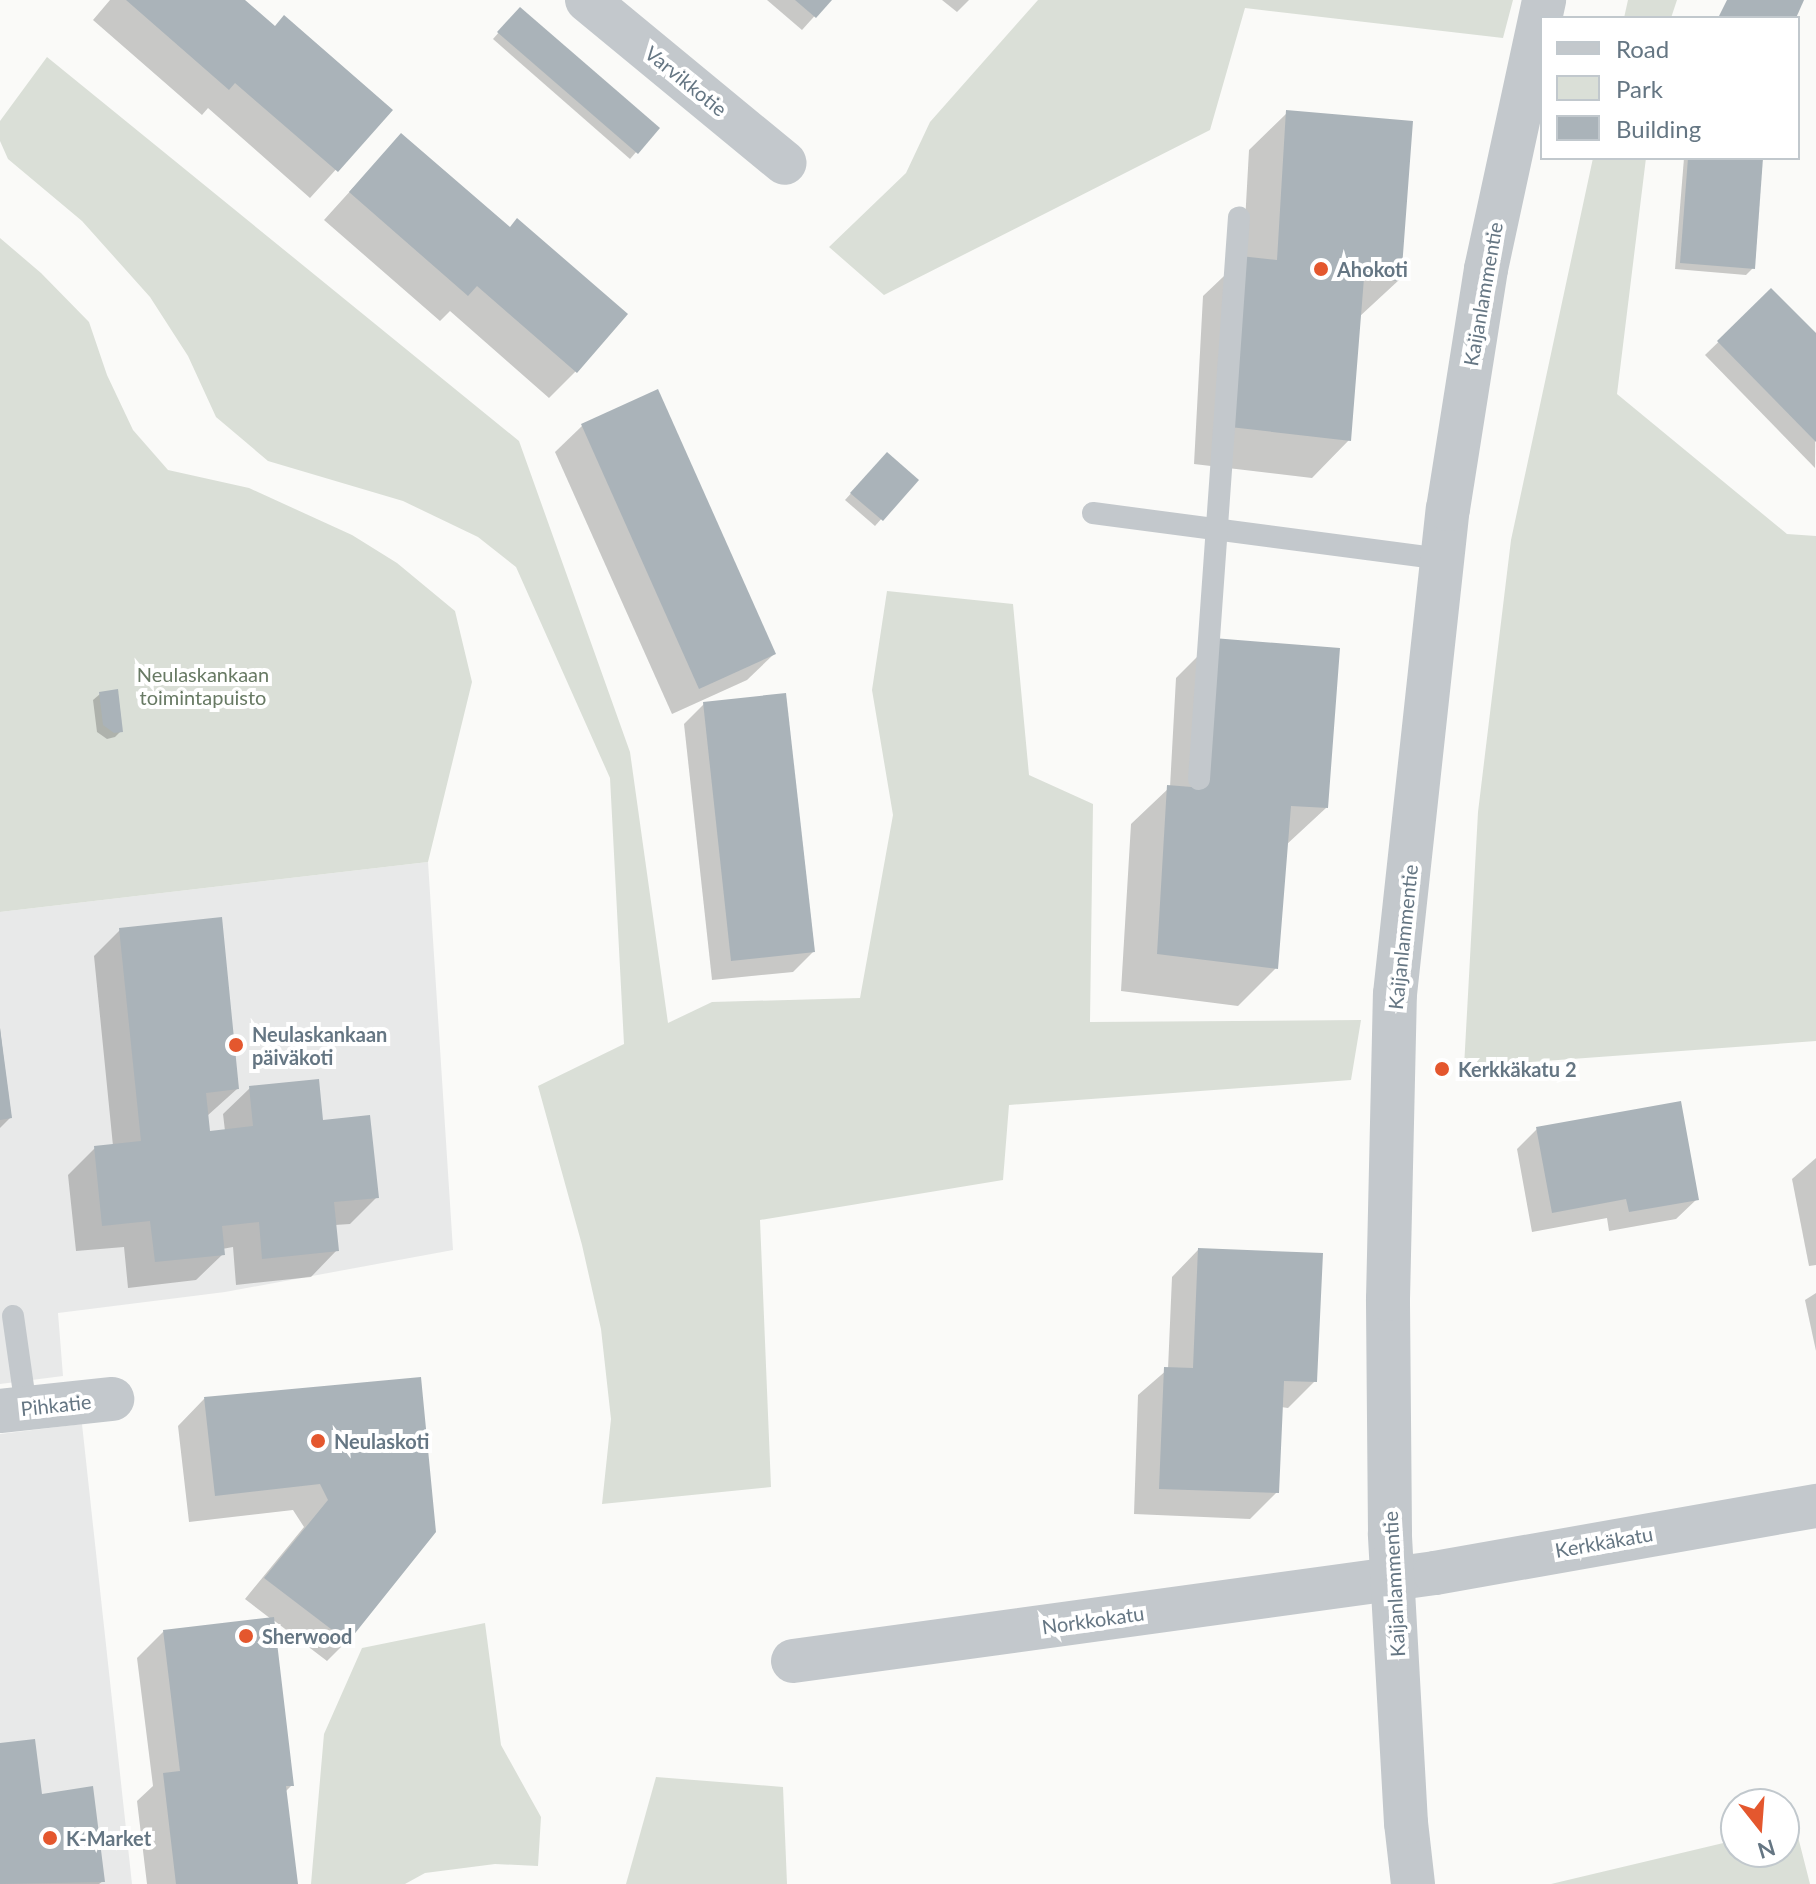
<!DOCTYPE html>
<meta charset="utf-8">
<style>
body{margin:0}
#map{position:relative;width:1816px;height:1884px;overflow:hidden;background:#fafaf8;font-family:Lato,sans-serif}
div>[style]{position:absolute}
.built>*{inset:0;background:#e8e9e9}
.green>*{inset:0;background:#dadfd7}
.shadow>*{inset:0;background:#0003}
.building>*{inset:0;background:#aab3b9}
.service>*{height:22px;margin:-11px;padding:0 11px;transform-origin:11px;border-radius:11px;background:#c3c8cc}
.minor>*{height:44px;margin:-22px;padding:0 22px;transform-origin:22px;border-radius:22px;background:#c3c8cc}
.tertiary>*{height:44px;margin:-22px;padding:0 22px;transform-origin:22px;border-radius:22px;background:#c3c8cc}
.dots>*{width:22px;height:22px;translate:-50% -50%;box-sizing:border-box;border:4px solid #fff;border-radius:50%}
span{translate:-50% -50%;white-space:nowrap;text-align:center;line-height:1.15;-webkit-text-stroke:8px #fff;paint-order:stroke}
.street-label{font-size:20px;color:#657683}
.poi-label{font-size:20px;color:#657683;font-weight:700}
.left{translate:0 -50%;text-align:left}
.park-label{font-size:20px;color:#687a64}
.legend{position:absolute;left:1540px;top:16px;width:260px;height:144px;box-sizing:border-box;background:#fff;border:2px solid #c1c8cd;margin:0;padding:10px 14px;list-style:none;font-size:24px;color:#657683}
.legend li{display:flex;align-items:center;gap:16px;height:40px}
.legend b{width:40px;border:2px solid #c1c8cd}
.north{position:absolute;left:1720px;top:1788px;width:80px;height:80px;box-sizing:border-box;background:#fff;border:2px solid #c1c8cd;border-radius:50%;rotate:163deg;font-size:22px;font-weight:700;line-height:32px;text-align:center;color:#657683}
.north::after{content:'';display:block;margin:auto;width:28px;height:36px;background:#e4572e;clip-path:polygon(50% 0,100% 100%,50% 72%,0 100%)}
</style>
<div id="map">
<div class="built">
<i style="clip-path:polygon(428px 862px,453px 1250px,225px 1292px,58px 1313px,63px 1376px,0 1384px,0 912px)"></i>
<i style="clip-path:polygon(82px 1424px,132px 1884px,0 1884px,0 1434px)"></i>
</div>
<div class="green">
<i style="clip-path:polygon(1038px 0,1513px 0,1503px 38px,1245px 8px,1210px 130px,884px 295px,829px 247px,906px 173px,930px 122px)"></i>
<i style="clip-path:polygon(1628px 0,1677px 0,1671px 18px,1624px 18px)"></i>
<i style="clip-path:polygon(47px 57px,519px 441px,630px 752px,668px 1023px,712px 1002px,860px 998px,893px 815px,872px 690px,887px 591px,1013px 604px,1029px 775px,1093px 804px,1090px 1022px,1361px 1020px,1351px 1080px,1009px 1105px,1003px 1180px,760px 1220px,771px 1487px,602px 1504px,611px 1419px,601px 1329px,582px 1245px,538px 1086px,624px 1044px,610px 778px,516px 567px,478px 537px,403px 501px,268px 461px,216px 417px,188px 356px,150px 297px,82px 221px,8px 159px,0 141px,0 121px)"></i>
<i style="clip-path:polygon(1593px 158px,1646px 158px,1617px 394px,1787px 534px,1816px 536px,1816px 1041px,1464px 1067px,1478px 812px,1511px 540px)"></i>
<i style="clip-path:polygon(0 238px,41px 273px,89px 322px,107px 375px,133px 430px,168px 470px,249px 488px,352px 535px,397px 563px,455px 611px,472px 682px,428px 862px,0 912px)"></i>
<i style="clip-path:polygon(485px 1623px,501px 1745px,541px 1817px,538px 1866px,495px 1864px,425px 1873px,405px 1884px,311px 1884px,324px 1734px,362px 1648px)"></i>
<i style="clip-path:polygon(656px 1777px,783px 1787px,787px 1884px,626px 1884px)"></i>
<i style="clip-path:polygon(1795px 1825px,1810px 1884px,1551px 1884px,1736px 1840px,1736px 1852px,1784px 1852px,1784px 1828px)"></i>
</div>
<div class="shadow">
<i style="clip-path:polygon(110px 0,242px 0,274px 28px,390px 110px,310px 198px,208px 108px,202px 115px,93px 20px)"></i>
<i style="clip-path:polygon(767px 0,829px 0,802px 30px)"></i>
<i style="clip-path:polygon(942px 0,969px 0,957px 12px)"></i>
<i style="clip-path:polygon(514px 15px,657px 128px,630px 159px,493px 39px)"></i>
<i style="clip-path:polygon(1287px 113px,1399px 280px,1359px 317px,1349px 440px,1312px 478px,1194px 464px,1203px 296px,1243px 258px,1249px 150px)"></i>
<i style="clip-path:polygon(401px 135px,509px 229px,576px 371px,549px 398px,450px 311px,440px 321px,324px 220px)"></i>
<i style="clip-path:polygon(1684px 158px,1761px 158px,1753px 268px,1746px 275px,1675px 269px)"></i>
<i style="clip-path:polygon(1771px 291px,1816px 336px,1815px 468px,1705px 355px)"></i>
<i style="clip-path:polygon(657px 392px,774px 654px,747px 680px,672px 714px,555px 452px,582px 426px)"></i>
<i style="clip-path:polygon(881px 460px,916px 480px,875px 526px,845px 500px)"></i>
<i style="clip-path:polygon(1214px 640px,1326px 808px,1286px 845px,1276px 968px,1238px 1006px,1121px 991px,1131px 824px,1170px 787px,1176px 678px)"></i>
<i style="clip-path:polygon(100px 694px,121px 731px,115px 737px,107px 739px,97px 732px,93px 700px)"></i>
<i style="clip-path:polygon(704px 704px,813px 952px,793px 972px,712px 980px,684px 724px)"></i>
<i style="clip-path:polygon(120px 930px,237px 1089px,207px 1116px,208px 1133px,225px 1131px,223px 1114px,250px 1088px,321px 1122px,377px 1197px,350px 1224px,335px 1225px,337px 1250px,311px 1277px,236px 1285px,233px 1247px,222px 1249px,223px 1254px,196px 1280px,128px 1288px,124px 1247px,76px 1251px,68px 1175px,95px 1148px,113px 1146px,94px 956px)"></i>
<i style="clip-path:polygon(0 1028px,10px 1118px,0 1128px)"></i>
<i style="clip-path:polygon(1537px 1129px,1697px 1199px,1676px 1219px,1609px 1231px,1607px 1218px,1532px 1232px,1517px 1149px)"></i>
<i style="clip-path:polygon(1816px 1158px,1816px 1265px,1809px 1266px,1792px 1179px)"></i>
<i style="clip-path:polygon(1198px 1250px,1315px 1381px,1288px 1408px,1281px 1407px,1277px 1492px,1250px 1519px,1134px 1514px,1138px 1395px,1168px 1369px,1172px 1277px)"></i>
<i style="clip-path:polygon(1816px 1293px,1816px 1351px,1805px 1300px)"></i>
<i style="clip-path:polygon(419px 1379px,347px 1641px,327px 1661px,272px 1619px,292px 1785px,285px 1792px,296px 1884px,147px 1884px,137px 1801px,153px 1786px,137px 1658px,164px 1631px,271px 1619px,245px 1599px,304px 1527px,293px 1510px,189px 1522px,178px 1426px,204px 1399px)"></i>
<i style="clip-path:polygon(0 1745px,103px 1881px,99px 1884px,0 1884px)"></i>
</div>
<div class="building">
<i style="clip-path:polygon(126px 0,245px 0,275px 26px,284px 15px,393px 110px,338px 172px,235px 83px,229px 90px)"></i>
<i style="clip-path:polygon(795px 0,832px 0,816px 18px)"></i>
<i style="clip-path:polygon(1727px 0,1804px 0,1796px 18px,1718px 18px)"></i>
<i style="clip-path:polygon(520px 7px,660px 128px,638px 154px,497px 32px)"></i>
<i style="clip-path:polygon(1286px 110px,1413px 121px,1401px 281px,1364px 278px,1351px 441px,1230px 427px,1240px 256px,1277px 260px)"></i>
<i style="clip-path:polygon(401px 133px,510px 227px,517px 218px,628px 314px,577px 373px,477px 286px,468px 296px,349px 192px)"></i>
<i style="clip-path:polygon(1688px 158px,1763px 158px,1755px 269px,1680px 263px)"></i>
<i style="clip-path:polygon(1771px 288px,1816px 333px,1816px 442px,1717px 341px)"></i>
<i style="clip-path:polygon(658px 389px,776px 654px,699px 689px,581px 424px)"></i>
<i style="clip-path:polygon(887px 452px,919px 480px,883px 521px,850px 493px)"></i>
<i style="clip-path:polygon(1213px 638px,1340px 648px,1328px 808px,1291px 806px,1278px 969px,1157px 954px,1167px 785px,1204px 788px)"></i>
<i style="clip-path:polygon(118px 689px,123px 732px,114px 733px,103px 725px,99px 692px)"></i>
<i style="clip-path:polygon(786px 693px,815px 952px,731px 961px,703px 702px)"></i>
<i style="clip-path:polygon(222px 917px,239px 1089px,206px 1093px,210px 1131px,253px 1126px,249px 1086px,319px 1079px,323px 1120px,370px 1115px,379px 1198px,334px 1202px,339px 1251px,262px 1259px,259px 1222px,222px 1226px,225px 1255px,155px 1262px,150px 1221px,102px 1226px,94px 1146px,141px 1141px,119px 928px)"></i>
<i style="clip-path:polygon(0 1028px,12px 1118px,0 1120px)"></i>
<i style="clip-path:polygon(1681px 1101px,1699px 1200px,1629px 1212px,1626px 1199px,1552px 1213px,1536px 1127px)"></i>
<i style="clip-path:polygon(1198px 1248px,1323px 1253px,1317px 1382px,1284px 1381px,1279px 1493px,1159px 1489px,1164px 1367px,1193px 1368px)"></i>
<i style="clip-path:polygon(421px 1377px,436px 1532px,348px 1642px,264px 1578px,328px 1500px,320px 1484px,215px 1496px,204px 1397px)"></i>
<i style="clip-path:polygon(274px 1617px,294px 1786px,286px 1786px,298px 1884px,176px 1884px,163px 1773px,180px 1771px,163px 1630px)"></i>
<i style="clip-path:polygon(35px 1739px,42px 1794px,93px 1786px,105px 1882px,0 1884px,0 1743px)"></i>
</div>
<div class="service">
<i style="left:1093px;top:513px;width:353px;rotate:7.5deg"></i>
<i style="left:1199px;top:779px;width:563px;rotate:-85.93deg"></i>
<i style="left:13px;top:1316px;width:92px;rotate:81.9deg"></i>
</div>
<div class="minor">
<i style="left:587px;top:0;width:256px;rotate:39.5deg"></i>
<i style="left:0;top:1411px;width:113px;rotate:-6.1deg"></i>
<i style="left:793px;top:1661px;width:648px;rotate:-7.8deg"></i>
<i style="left:1435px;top:1573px;width:387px;rotate:-10deg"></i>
</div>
<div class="tertiary">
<i style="left:1413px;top:1884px;width:61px;rotate:-96.5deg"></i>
<i style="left:1406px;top:1823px;width:290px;rotate:-93.2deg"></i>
<i style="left:1390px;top:1533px;width:234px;rotate:-90.5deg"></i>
<i style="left:1388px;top:1299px;width:305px;rotate:-88.7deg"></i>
<i style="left:1395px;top:994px;width:488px;rotate:-83.8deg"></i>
<i style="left:1448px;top:509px;width:243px;rotate:-81deg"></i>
<i style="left:1486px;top:269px;width:275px;rotate:-77.8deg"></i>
</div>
<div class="dots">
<i style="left:1321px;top:269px;background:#e4572e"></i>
<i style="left:236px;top:1045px;background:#e4572e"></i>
<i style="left:1442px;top:1069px;background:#e4572e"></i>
<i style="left:318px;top:1441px;background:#e4572e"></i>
<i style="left:246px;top:1636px;background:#e4572e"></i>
<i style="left:50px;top:1838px;background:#e4572e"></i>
</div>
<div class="street-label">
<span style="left:686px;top:81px;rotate:39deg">Varvikkotie</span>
<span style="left:1483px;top:294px;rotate:-80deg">Kaijanlammentie</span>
<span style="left:1403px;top:937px;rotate:-84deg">Kaijanlammentie</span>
<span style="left:56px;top:1405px;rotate:-6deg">Pihkatie</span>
<span style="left:1604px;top:1542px;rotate:-10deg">Kerkkäkatu</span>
<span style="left:1394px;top:1584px;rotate:-93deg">Kaijanlammentie</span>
<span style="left:1093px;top:1620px;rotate:-8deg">Norkkokatu</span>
</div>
<div class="poi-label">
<span class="left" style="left:1337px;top:269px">Ahokoti</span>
<span class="left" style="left:252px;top:1046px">Neulaskankaan<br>päiväkoti</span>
<span class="left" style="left:1458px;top:1069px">Kerkkäkatu 2</span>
<span class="left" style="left:334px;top:1441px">Neulaskoti</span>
<span class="left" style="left:262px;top:1636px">Sherwood</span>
<span class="left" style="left:66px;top:1838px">K-Market</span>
</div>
<div class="park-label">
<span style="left:203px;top:686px">Neulaskankaan<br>toimintapuisto</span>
</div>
<ul class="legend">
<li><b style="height:10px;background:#c3c8cc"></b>Road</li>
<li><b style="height:22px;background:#dadfd7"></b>Park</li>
<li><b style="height:22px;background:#aab3b9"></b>Building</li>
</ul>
<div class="north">N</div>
</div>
